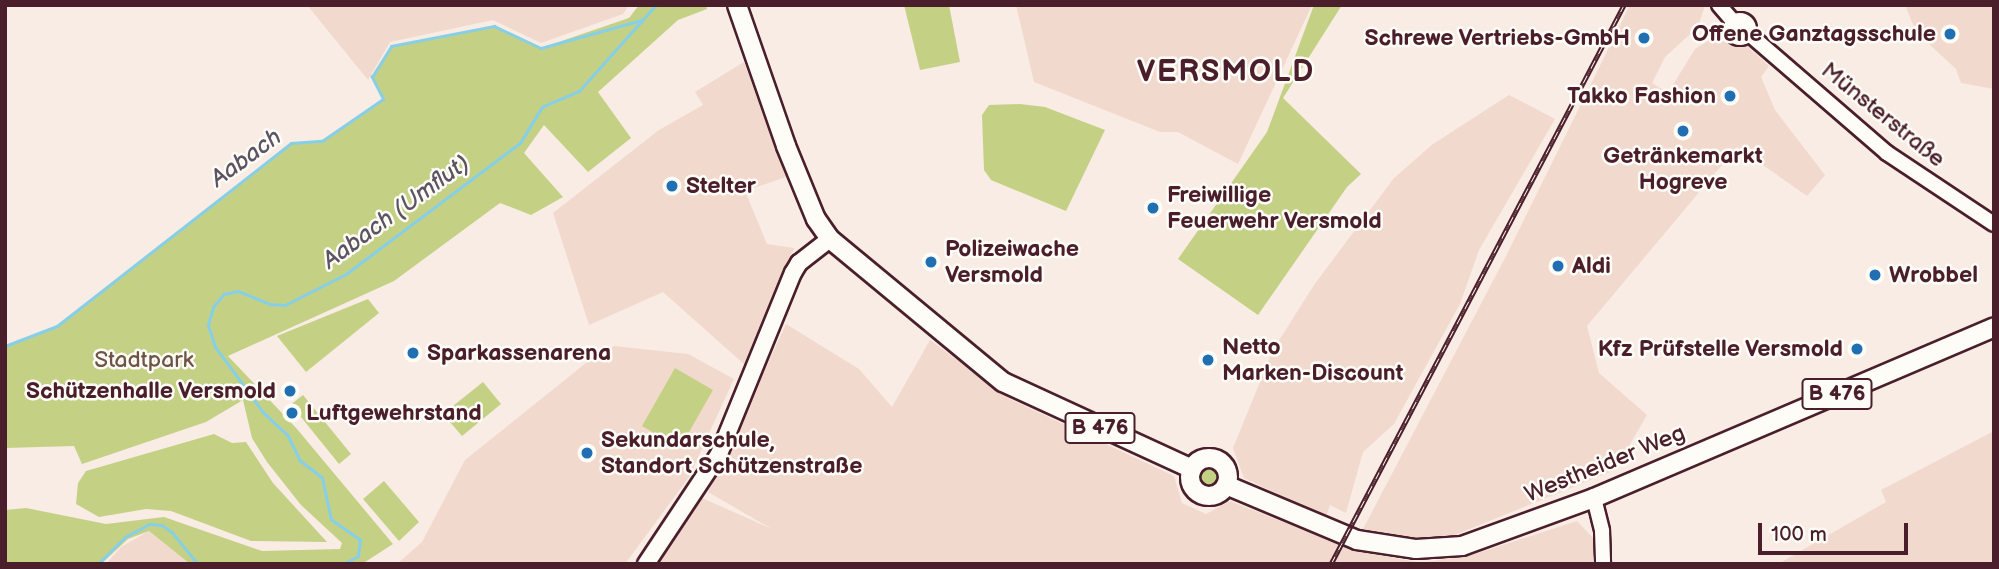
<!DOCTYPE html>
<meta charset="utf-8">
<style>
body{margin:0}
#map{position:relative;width:1999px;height:569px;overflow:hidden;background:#f8ece4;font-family:"Balsamiq Sans",sans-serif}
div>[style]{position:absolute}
.built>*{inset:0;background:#f2d9ce}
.green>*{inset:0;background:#c4d185}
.round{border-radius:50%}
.stream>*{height:2.5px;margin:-1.25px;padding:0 1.25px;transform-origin:1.25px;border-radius:1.25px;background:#86cfe7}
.roads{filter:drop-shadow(2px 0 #4a1f2b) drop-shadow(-2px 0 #4a1f2b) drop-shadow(0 2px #4a1f2b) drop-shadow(0 -2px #4a1f2b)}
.tertiary>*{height:14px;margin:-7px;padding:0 7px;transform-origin:7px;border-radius:7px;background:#fdfcf7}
.tertiary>.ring{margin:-7px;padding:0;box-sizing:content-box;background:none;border:14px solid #fdfcf7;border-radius:50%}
.secondary>*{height:16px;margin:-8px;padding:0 8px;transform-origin:8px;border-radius:8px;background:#fdfcf7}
.primary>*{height:18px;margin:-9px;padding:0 9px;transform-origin:9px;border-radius:9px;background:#fdfcf7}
.primary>.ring{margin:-9px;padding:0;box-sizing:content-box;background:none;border:18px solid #fdfcf7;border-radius:50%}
.rail>*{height:5px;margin-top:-2.5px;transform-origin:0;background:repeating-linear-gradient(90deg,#fdfcf7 0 8px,#4a1f2b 0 16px);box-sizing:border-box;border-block:2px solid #4a1f2b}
.dots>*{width:19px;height:19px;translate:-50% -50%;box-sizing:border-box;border:4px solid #fdfcf7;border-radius:50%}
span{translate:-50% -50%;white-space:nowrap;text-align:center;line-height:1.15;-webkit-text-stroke:5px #fdfcf7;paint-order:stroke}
.shield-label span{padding:2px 5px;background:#fdfcf7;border:2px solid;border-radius:5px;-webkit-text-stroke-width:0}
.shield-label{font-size:21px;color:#4a1f2b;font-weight:700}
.poi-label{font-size:23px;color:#4a1f2b;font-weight:700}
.right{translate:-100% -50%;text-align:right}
.left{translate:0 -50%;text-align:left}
.street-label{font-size:23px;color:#4a1f2b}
.park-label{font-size:23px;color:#6f5446}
.water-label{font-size:24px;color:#5c5463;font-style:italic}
.district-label{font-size:30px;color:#4a1f2b;font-weight:700;letter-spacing:2px}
.frame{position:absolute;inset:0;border:7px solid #4a1f2b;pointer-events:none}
.scale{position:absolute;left:1758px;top:523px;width:150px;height:32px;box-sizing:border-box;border:4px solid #4a1f2b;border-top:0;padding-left:9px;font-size:21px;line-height:24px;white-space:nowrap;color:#4a1f2b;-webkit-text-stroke:5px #fdfcf7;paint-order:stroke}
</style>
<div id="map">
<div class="built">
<i style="clip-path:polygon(307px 5px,629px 5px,623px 14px,541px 43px,493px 20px,390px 42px,368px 80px)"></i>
<i style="clip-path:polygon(1016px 5px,1312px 5px,1238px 164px,1178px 132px,1160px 132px,1034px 82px)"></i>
<i style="clip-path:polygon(1630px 5px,1705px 5px,1698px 27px,1665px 57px,1652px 83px,1668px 93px,1695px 49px,1711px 39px,1747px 46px,1769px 66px,1761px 77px,1775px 110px,1825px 175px,1807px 196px,1737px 147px,1587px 326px,1599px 373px,1647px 415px,1615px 470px,1450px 537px,1414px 540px,1362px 531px,1506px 256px)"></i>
<i style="clip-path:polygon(1905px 5px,1994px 5px,1994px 89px,1961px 83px,1956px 69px,1916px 32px)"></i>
<i style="clip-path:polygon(744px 62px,786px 177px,745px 191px,767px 244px,794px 248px,745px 365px,663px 292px,589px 325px,553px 213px,659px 130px,703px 105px,695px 92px)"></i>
<i style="clip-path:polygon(1509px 95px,1555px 119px,1479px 250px,1460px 304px,1394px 424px,1363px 452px,1346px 513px,1330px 505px,1326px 517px,1244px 478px,1233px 448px,1273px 350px,1314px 285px,1394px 178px,1433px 144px)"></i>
<i style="clip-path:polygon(786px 324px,859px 369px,892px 407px,930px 340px,1010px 399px,1174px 476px,1182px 503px,1206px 514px,1230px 501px,1354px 550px,1421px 563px,1475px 554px,1577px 521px,1595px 540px,1594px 564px,659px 564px,702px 498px,772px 529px,708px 492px)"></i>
<i style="clip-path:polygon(614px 346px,688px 354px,734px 379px,689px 477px,625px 564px,397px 564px,422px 542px,465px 460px,591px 359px)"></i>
<i style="clip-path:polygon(1994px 431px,1994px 564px,1778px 564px,1886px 502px,1881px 490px)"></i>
<i style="clip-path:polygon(149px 531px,190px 564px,106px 564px,121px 547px)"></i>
</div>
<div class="green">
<i style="clip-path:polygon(639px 5px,706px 5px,707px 9px,678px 20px,598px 92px,631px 138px,588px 172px,544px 125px,524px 153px,563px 197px,531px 215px,500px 203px,394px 281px,228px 356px,297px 429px,393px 544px,362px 564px,190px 564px,149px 531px,128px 539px,101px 564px,5px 564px,5px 510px,26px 508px,106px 524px,164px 517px,262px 551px,340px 549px,342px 543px,301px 505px,267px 462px,252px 438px,243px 400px,206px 422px,82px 464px,74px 446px,5px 448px,5px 346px,57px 326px,291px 143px,322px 141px,383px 100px,372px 77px,391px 46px,494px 26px,541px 48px,629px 18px)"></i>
<i style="clip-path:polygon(904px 5px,949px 5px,960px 62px,920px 70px)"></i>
<i style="clip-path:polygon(1314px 5px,1342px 5px,1283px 98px,1361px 174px,1347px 187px,1258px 315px,1178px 259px,1267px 132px)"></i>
<i style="clip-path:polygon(1020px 104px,1045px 107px,1105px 130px,1066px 211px,991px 180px,984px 170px,982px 115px,989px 105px)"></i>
<i style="clip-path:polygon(368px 299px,379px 313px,306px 372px,277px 336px)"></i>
<i style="clip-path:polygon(675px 368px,713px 390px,680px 448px,642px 426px)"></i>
<i style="clip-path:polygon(483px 382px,501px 404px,462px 436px,443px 414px)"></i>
<i style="clip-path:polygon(303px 395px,351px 454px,339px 464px,301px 417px,294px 422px,284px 410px)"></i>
<i style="clip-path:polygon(214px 434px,232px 443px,246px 442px,273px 483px,327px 542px,251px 541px,171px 511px,146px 509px,99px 517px,76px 504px,78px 483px,86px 471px)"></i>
<i class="round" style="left:1198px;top:466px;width:22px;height:22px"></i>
<i style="clip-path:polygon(384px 481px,419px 522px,399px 541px,363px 499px)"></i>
</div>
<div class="stream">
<i style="left:5px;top:346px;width:56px;rotate:-21deg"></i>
<i style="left:57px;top:326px;width:297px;rotate:-38deg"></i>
<i style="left:291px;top:143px;width:31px;rotate:-4deg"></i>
<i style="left:322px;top:141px;width:74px;rotate:-34.5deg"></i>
<i style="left:383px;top:99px;width:25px;rotate:-117deg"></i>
<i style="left:372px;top:77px;width:36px;rotate:-58deg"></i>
<i style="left:391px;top:46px;width:105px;rotate:-11deg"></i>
<i style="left:494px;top:26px;width:52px;rotate:25.1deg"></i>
<i style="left:541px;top:48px;width:105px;rotate:-15.5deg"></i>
<i style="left:98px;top:564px;width:38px;rotate:-45deg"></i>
<i style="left:125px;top:537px;width:27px;rotate:-28deg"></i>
<i style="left:149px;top:524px;width:13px;rotate:4deg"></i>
<i style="left:162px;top:525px;width:12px;rotate:35deg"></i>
<i style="left:172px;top:532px;width:41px;rotate:50.9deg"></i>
<i style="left:343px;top:564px;width:17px;rotate:-28deg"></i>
<i style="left:358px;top:556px;width:16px;rotate:-83deg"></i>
<i style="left:360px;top:540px;width:35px;rotate:-145deg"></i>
<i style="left:331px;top:520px;width:43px;rotate:-102.1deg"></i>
<i style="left:322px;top:478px;width:28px;rotate:-142deg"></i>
<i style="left:300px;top:461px;width:28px;rotate:-116deg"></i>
<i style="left:288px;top:436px;width:33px;rotate:-137deg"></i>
<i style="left:264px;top:414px;width:83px;rotate:-126.2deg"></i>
<i style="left:215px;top:347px;width:23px;rotate:-108deg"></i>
<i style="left:208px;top:325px;width:19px;rotate:-74deg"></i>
<i style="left:213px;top:307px;width:17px;rotate:-50deg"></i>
<i style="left:224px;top:294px;width:14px;rotate:-12deg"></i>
<i style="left:238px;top:291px;width:35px;rotate:22deg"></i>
<i style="left:270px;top:304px;width:15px;rotate:4deg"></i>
<i style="left:285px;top:305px;width:68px;rotate:-26.9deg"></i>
<i style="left:346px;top:274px;width:218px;rotate:-37deg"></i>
<i style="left:520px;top:143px;width:42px;rotate:-58.6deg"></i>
<i style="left:542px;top:107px;width:40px;rotate:-23.4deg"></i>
<i style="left:579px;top:91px;width:115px;rotate:-48.2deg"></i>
</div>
<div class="roads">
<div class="tertiary">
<i style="left:1719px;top:5px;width:23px;rotate:49deg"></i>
<i class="ring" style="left:1731px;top:20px;width:4px;height:4px"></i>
<i style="left:1748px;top:33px;width:184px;rotate:40.8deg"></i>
<i style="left:1887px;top:153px;width:128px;rotate:33.6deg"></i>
<i style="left:1594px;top:498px;width:34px;rotate:76deg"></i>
<i style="left:1602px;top:531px;width:33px;rotate:88deg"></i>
</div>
<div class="secondary">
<i style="left:646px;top:564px;width:132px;rotate:-56.4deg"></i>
<i style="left:719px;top:454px;width:196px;rotate:-67.8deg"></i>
<i style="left:793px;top:273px;width:12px;rotate:-59deg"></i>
<i style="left:799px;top:263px;width:39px;rotate:-38deg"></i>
</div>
<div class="primary">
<i style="left:737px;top:5px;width:149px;rotate:70.8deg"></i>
<i style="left:786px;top:146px;width:79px;rotate:67.7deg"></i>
<i style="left:816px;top:219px;width:24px;rotate:55deg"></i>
<i style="left:830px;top:239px;width:224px;rotate:39.6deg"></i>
<i style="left:1003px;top:382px;width:208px;rotate:24.7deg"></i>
<i class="ring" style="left:1190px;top:458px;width:20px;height:20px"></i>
<i style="left:1226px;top:485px;width:142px;rotate:22.8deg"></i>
<i style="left:1357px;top:540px;width:60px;rotate:8.7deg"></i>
<i style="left:1416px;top:549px;width:46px;rotate:-3.7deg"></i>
<i style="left:1462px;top:546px;width:140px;rotate:-20deg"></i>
<i style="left:1594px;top:498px;width:435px;rotate:-23.1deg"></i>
</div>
</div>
<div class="rail">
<i style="left:1331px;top:564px;width:631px;rotate:-62.34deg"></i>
</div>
<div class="dots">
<i style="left:1950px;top:34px;background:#1f6fb2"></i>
<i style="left:1644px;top:38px;background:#1f6fb2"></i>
<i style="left:1730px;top:96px;background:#1f6fb2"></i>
<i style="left:1683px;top:131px;background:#1f6fb2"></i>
<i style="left:672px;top:186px;background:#1f6fb2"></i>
<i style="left:1153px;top:208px;background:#1f6fb2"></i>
<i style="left:931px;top:262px;background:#1f6fb2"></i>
<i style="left:1558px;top:266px;background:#1f6fb2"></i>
<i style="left:1875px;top:275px;background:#1f6fb2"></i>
<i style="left:1857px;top:349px;background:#1f6fb2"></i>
<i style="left:413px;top:353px;background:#1f6fb2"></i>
<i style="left:1208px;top:360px;background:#1f6fb2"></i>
<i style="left:290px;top:391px;background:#1f6fb2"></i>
<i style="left:292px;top:413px;background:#1f6fb2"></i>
<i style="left:587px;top:453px;background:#1f6fb2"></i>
</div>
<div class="shield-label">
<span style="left:1837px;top:394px">B 476</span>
<span style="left:1100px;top:428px">B 476</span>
</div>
<div class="poi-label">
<span class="right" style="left:1936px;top:34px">Offene Ganztagsschule</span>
<span class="right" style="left:1630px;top:38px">Schrewe Vertriebs-GmbH</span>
<span class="right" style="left:1716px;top:96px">Takko Fashion</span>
<span style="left:1683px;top:169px">Getränkemarkt<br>Hogreve</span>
<span class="left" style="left:686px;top:186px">Stelter</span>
<span class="left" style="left:1167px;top:208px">Freiwillige<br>Feuerwehr Versmold</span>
<span class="left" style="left:945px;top:262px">Polizeiwache<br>Versmold</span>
<span class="left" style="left:1572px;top:266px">Aldi</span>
<span class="left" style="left:1889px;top:275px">Wrobbel</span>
<span class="left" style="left:1222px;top:360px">Netto<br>Marken-Discount</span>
<span class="right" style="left:1843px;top:349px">Kfz Prüfstelle Versmold</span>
<span class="left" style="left:427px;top:353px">Sparkassenarena</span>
<span class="right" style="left:276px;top:391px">Schützenhalle Versmold</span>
<span class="left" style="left:306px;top:413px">Luftgewehrstand</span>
<span class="left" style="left:601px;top:453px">Sekundarschule,<br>Standort Schützenstraße</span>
</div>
<div class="street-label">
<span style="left:1883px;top:115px;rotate:39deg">Münsterstraße</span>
<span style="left:1605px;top:464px;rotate:-22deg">Westheider Weg</span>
</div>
<div class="park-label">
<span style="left:144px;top:360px">Stadtpark</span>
</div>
<div class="water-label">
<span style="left:246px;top:158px;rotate:-36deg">Aabach</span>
<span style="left:396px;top:212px;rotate:-36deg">Aabach (Umflut)</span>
</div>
<div class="district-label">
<span style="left:1226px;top:72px">VERSMOLD</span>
</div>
<div class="frame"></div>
<div class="scale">100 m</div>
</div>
